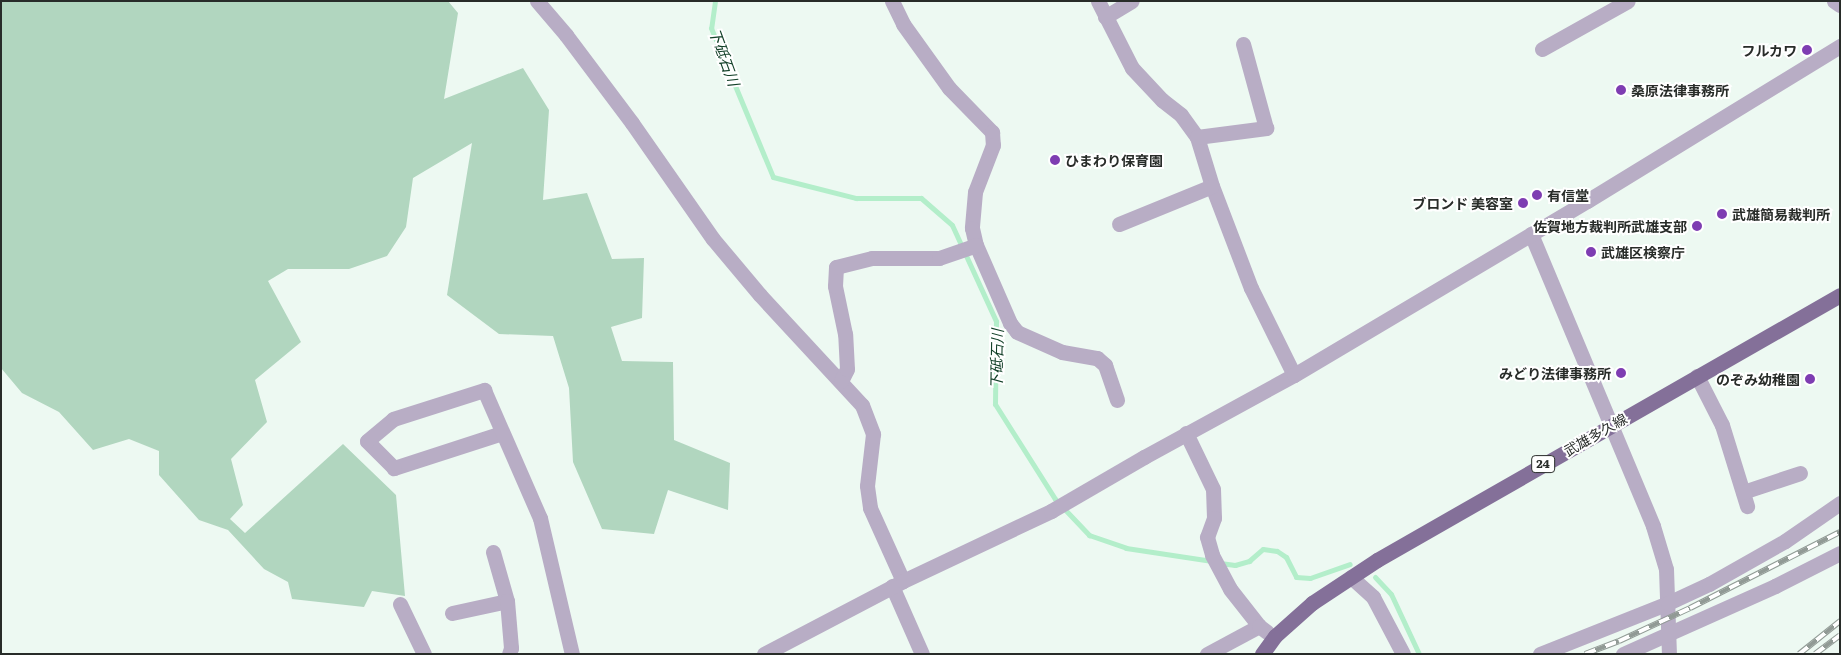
<!DOCTYPE html>
<meta charset="utf-8">
<style>
body{margin:0}
#map{position:relative;width:1841px;height:655px;overflow:hidden;background:#edf9f2;font-family:Literata,"Noto Sans JP",serif}
div>[style]{position:absolute}
.green>*{inset:0;background:#b1d6bf}
.stream>*{height:5px;margin:-2.5px;padding:0 2.5px;transform-origin:2.5px;border-radius:2.5px;background:#b3eeca}
.minor>*{height:15px;margin:-7.5px;padding:0 7.5px;transform-origin:7.5px;border-radius:7.5px;background:#b8adc5}
.major>*{height:15px;margin:-7.5px;padding:0 7.5px;transform-origin:7.5px;border-radius:7.5px;background:#847099}
.rail>*{height:5.5px;margin-top:-2.75px;transform-origin:0;background:repeating-linear-gradient(90deg,#fff 0 11px,#919a95 0 22px);box-sizing:border-box;border-block:1px solid #919a95}
.dots>*{width:14px;height:14px;translate:-50% -50%;box-sizing:border-box;border:2px solid #fff;border-radius:50%}
span{translate:-50% -50%;white-space:nowrap;text-align:center;line-height:1.15;-webkit-text-stroke:4px #fff;paint-order:stroke}
.shield-label span{padding:1px 4px;background:#fff;border:1px solid;border-radius:4px;-webkit-text-stroke-width:0}
.shield-label{font-size:12px;color:#282c29;font-weight:700}
.poi-label{font-size:14px;color:#282c29;font-weight:700}
.right{translate:-100% -50%;text-align:right}
.left{translate:0 -50%;text-align:left}
.street-label{font-size:14px;color:#282c29}
.water-label{font-size:15px;color:#134129;font-style:italic}
.frame{position:absolute;inset:0;border:2px solid #282c29;pointer-events:none}
</style>
<div id="map">
<div class="green">
<i style="clip-path:polygon(1px 1px,448px 1px,458px 13px,444px 99px,523px 68px,549px 110px,543px 200px,587px 193px,612px 259px,644px 258px,642px 318px,611px 327px,622px 361px,673px 362px,674px 440px,730px 463px,728px 510px,668px 490px,654px 534px,602px 529px,573px 462px,569px 388px,553px 336px,499px 334px,447px 295px,472px 143px,413px 178px,406px 227px,387px 256px,349px 269px,288px 269px,268px 281px,301px 342px,255px 380px,267px 422px,231px 459px,243px 505px,230px 519px,245px 533px,343px 444px,396px 495px,405px 596px,372px 591px,364px 607px,292px 599px,288px 582px,264px 569px,228px 530px,199px 520px,159px 475px,159px 451px,129px 439px,93px 450px,59px 412px,22px 393px,1px 368px)"></i>
</div>
<div class="stream">
<i style="left:715px;top:1px;width:27px;rotate:98deg"></i>
<i style="left:711px;top:28px;width:161px;rotate:67.4deg"></i>
<i style="left:773px;top:177px;width:86px;rotate:14.2deg"></i>
<i style="left:856px;top:198px;width:65px"></i>
<i style="left:921px;top:198px;width:41px;rotate:41.1deg"></i>
<i style="left:952px;top:225px;width:106px;rotate:65.4deg"></i>
<i style="left:996px;top:321px;width:83px;rotate:90.7deg"></i>
<i style="left:995px;top:404px;width:112px;rotate:57.7deg"></i>
<i style="left:1055px;top:499px;width:50px;rotate:46.6deg"></i>
<i style="left:1089px;top:535px;width:39px;rotate:19deg"></i>
<i style="left:1126px;top:548px;width:87px;rotate:8.6deg"></i>
<i style="left:1220px;top:563px;width:15px;rotate:8deg"></i>
<i style="left:1235px;top:565px;width:15px;rotate:-16deg"></i>
<i style="left:1249px;top:561px;width:18px;rotate:-41deg"></i>
<i style="left:1263px;top:549px;width:14px;rotate:8deg"></i>
<i style="left:1277px;top:551px;width:11px;rotate:34deg"></i>
<i style="left:1286px;top:557px;width:22px;rotate:63deg"></i>
<i style="left:1296px;top:577px;width:14px;rotate:4deg"></i>
<i style="left:1310px;top:578px;width:42px;rotate:-19.3deg"></i>
<i style="left:1375px;top:577px;width:23px;rotate:47deg"></i>
<i style="left:1391px;top:594px;width:66px;rotate:65deg"></i>
</div>
<div class="minor">
<i style="left:537px;top:1px;width:45px;rotate:49.5deg"></i>
<i style="left:566px;top:35px;width:110px;rotate:53.1deg"></i>
<i style="left:632px;top:123px;width:141px;rotate:55.1deg"></i>
<i style="left:713px;top:239px;width:73px;rotate:50deg"></i>
<i style="left:760px;top:295px;width:150px;rotate:47.2deg"></i>
<i style="left:862px;top:405px;width:31px;rotate:69deg"></i>
<i style="left:873px;top:434px;width:52px;rotate:96.6deg"></i>
<i style="left:867px;top:486px;width:22px;rotate:82deg"></i>
<i style="left:870px;top:508px;width:80px;rotate:65.7deg"></i>
<i style="left:892px;top:1px;width:25px;rotate:64deg"></i>
<i style="left:903px;top:24px;width:79px;rotate:54.3deg"></i>
<i style="left:949px;top:88px;width:62px;rotate:45.7deg"></i>
<i style="left:992px;top:132px;width:13px;rotate:86deg"></i>
<i style="left:993px;top:145px;width:50px;rotate:111deg"></i>
<i style="left:975px;top:192px;width:36px;rotate:95deg"></i>
<i style="left:972px;top:228px;width:17px;rotate:77deg"></i>
<i style="left:976px;top:245px;width:85px;rotate:66.4deg"></i>
<i style="left:1010px;top:323px;width:11px;rotate:52deg"></i>
<i style="left:1017px;top:332px;width:49px;rotate:24deg"></i>
<i style="left:1062px;top:352px;width:36px;rotate:10deg"></i>
<i style="left:1097px;top:358px;width:11px;rotate:41deg"></i>
<i style="left:1105px;top:365px;width:37px;rotate:71deg"></i>
<i style="left:1098px;top:1px;width:75px;rotate:63.1deg"></i>
<i style="left:1132px;top:68px;width:44px;rotate:46.8deg"></i>
<i style="left:1162px;top:100px;width:24px;rotate:38deg"></i>
<i style="left:1181px;top:115px;width:27px;rotate:54deg"></i>
<i style="left:1197px;top:137px;width:51px;rotate:73deg"></i>
<i style="left:1212px;top:186px;width:109px;rotate:69.1deg"></i>
<i style="left:1251px;top:288px;width:97px;rotate:63.7deg"></i>
<i style="left:1834px;top:1px;width:7px;rotate:34deg"></i>
<i style="left:1105px;top:17px;width:31px;rotate:-31deg"></i>
<i style="left:1542px;top:49px;width:98px;rotate:-29.2deg"></i>
<i style="left:1197px;top:137px;width:70px;rotate:-7.4deg"></i>
<i style="left:1266px;top:128px;width:87px;rotate:-105.3deg"></i>
<i style="left:1119px;top:224px;width:100px;rotate:-22.2deg"></i>
<i style="left:1531px;top:234px;width:316px;rotate:67.3deg"></i>
<i style="left:1653px;top:526px;width:45px;rotate:73.2deg"></i>
<i style="left:1666px;top:569px;width:85px;rotate:88deg"></i>
<i style="left:1697px;top:376px;width:55px;rotate:63deg"></i>
<i style="left:1722px;top:425px;width:85px;rotate:72.8deg"></i>
<i style="left:841px;top:381px;width:13px;rotate:-63deg"></i>
<i style="left:847px;top:369px;width:35px;rotate:-93deg"></i>
<i style="left:845px;top:334px;width:49px;rotate:-101.8deg"></i>
<i style="left:835px;top:286px;width:19px;rotate:-87deg"></i>
<i style="left:836px;top:267px;width:37px;rotate:-14deg"></i>
<i style="left:872px;top:258px;width:67px"></i>
<i style="left:939px;top:258px;width:39px;rotate:-19deg"></i>
<i style="left:502px;top:433px;width:114px;rotate:162deg"></i>
<i style="left:394px;top:468px;width:38px;rotate:-135deg"></i>
<i style="left:367px;top:441px;width:34px;rotate:-40deg"></i>
<i style="left:393px;top:419px;width:96px;rotate:-17.7deg"></i>
<i style="left:484px;top:390px;width:140px;rotate:66.4deg"></i>
<i style="left:540px;top:518px;width:140px;rotate:76.8deg"></i>
<i style="left:1186px;top:433px;width:62px;rotate:64.3deg"></i>
<i style="left:1213px;top:489px;width:29px;rotate:88deg"></i>
<i style="left:1214px;top:518px;width:20px;rotate:110deg"></i>
<i style="left:1207px;top:537px;width:19px;rotate:74deg"></i>
<i style="left:1212px;top:555px;width:38px;rotate:62deg"></i>
<i style="left:1230px;top:589px;width:47px;rotate:51.9deg"></i>
<i style="left:1743px;top:492px;width:60px;rotate:-18.4deg"></i>
<i style="left:493px;top:552px;width:51px;rotate:74.1deg"></i>
<i style="left:1351px;top:577px;width:30px;rotate:42deg"></i>
<i style="left:1373px;top:597px;width:64px;rotate:62.2deg"></i>
<i style="left:892px;top:586px;width:74px;rotate:66.2deg"></i>
<i style="left:400px;top:604px;width:55px;rotate:64.4deg"></i>
<i style="left:452px;top:613px;width:56px;rotate:-12.3deg"></i>
<i style="left:507px;top:601px;width:47px;rotate:85.1deg"></i>
<i style="left:511px;top:648px;width:6px;rotate:108deg"></i>
<i style="left:764px;top:654px;width:157px;rotate:-27.7deg"></i>
<i style="left:903px;top:581px;width:164px;rotate:-25.3deg"></i>
<i style="left:1051px;top:511px;width:108px;rotate:-30.1deg"></i>
<i style="left:1144px;top:457px;width:171px;rotate:-28.7deg"></i>
<i style="left:1294px;top:375px;width:341px;rotate:-30.7deg"></i>
<i style="left:1587px;top:201px;width:297px;rotate:-31.5deg"></i>
<i style="left:1207px;top:654px;width:59px;rotate:-28.3deg"></i>
<i style="left:1259px;top:626px;width:10px;rotate:37deg"></i>
<i style="left:1540px;top:654px;width:138px;rotate:-21.7deg"></i>
<i style="left:1668px;top:603px;width:45px;rotate:-24.9deg"></i>
<i style="left:1709px;top:584px;width:87px;rotate:-29.5deg"></i>
<i style="left:1785px;top:541px;width:67px;rotate:-34.6deg"></i>
<i style="left:1623px;top:654px;width:167px;rotate:-24.1deg"></i>
<i style="left:1775px;top:586px;width:73px;rotate:-26.9deg"></i>
</div>
<div class="major">
<i style="left:1262px;top:654px;width:22px;rotate:-54deg"></i>
<i style="left:1275px;top:636px;width:50px;rotate:-41.7deg"></i>
<i style="left:1312px;top:603px;width:78px;rotate:-33.5deg"></i>
<i style="left:1377px;top:560px;width:533px;rotate:-29.78deg"></i>
</div>
<div class="rail">
<i style="left:1585px;top:654px;width:36px;rotate:-21deg"></i>
<i style="left:1619px;top:641px;width:78px;rotate:-24.9deg"></i>
<i style="left:1690px;top:608px;width:168px;rotate:-26.9deg"></i>
<i style="left:1799px;top:654px;width:53px;rotate:-38.8deg"></i>
<i style="left:1815px;top:654px;width:31px;rotate:-37deg"></i>
</div>
<div class="dots">
<i style="left:1807px;top:50px;background:#7e3db2"></i>
<i style="left:1621px;top:90px;background:#7e3db2"></i>
<i style="left:1055px;top:160px;background:#7e3db2"></i>
<i style="left:1537px;top:195px;background:#7e3db2"></i>
<i style="left:1523px;top:203px;background:#7e3db2"></i>
<i style="left:1722px;top:214px;background:#7e3db2"></i>
<i style="left:1697px;top:226px;background:#7e3db2"></i>
<i style="left:1591px;top:252px;background:#7e3db2"></i>
<i style="left:1621px;top:373px;background:#7e3db2"></i>
<i style="left:1810px;top:379px;background:#7e3db2"></i>
</div>
<div class="shield-label">
<span style="left:1543px;top:464px">24</span>
</div>
<div class="poi-label">
<span class="right" style="left:1797px;top:50px">フルカワ</span>
<span class="left" style="left:1631px;top:90px">桑原法律事務所</span>
<span class="left" style="left:1065px;top:160px">ひまわり保育園</span>
<span class="left" style="left:1547px;top:195px">有信堂</span>
<span class="right" style="left:1513px;top:203px">ブロンド 美容室</span>
<span class="left" style="left:1732px;top:214px">武雄簡易裁判所</span>
<span class="right" style="left:1687px;top:226px">佐賀地方裁判所武雄支部</span>
<span class="left" style="left:1601px;top:252px">武雄区検察庁</span>
<span class="right" style="left:1611px;top:373px">みどり法律事務所</span>
<span class="right" style="left:1800px;top:379px">のぞみ幼稚園</span>
</div>
<div class="street-label">
<span style="left:1595px;top:434px;rotate:-30deg">武雄多久線</span>
</div>
<div class="water-label">
<span style="left:725px;top:57px;rotate:70deg">下砥石川</span>
<span style="left:996px;top:359px;rotate:-89deg">下砥石川</span>
</div>
<div class="frame"></div>
</div>
